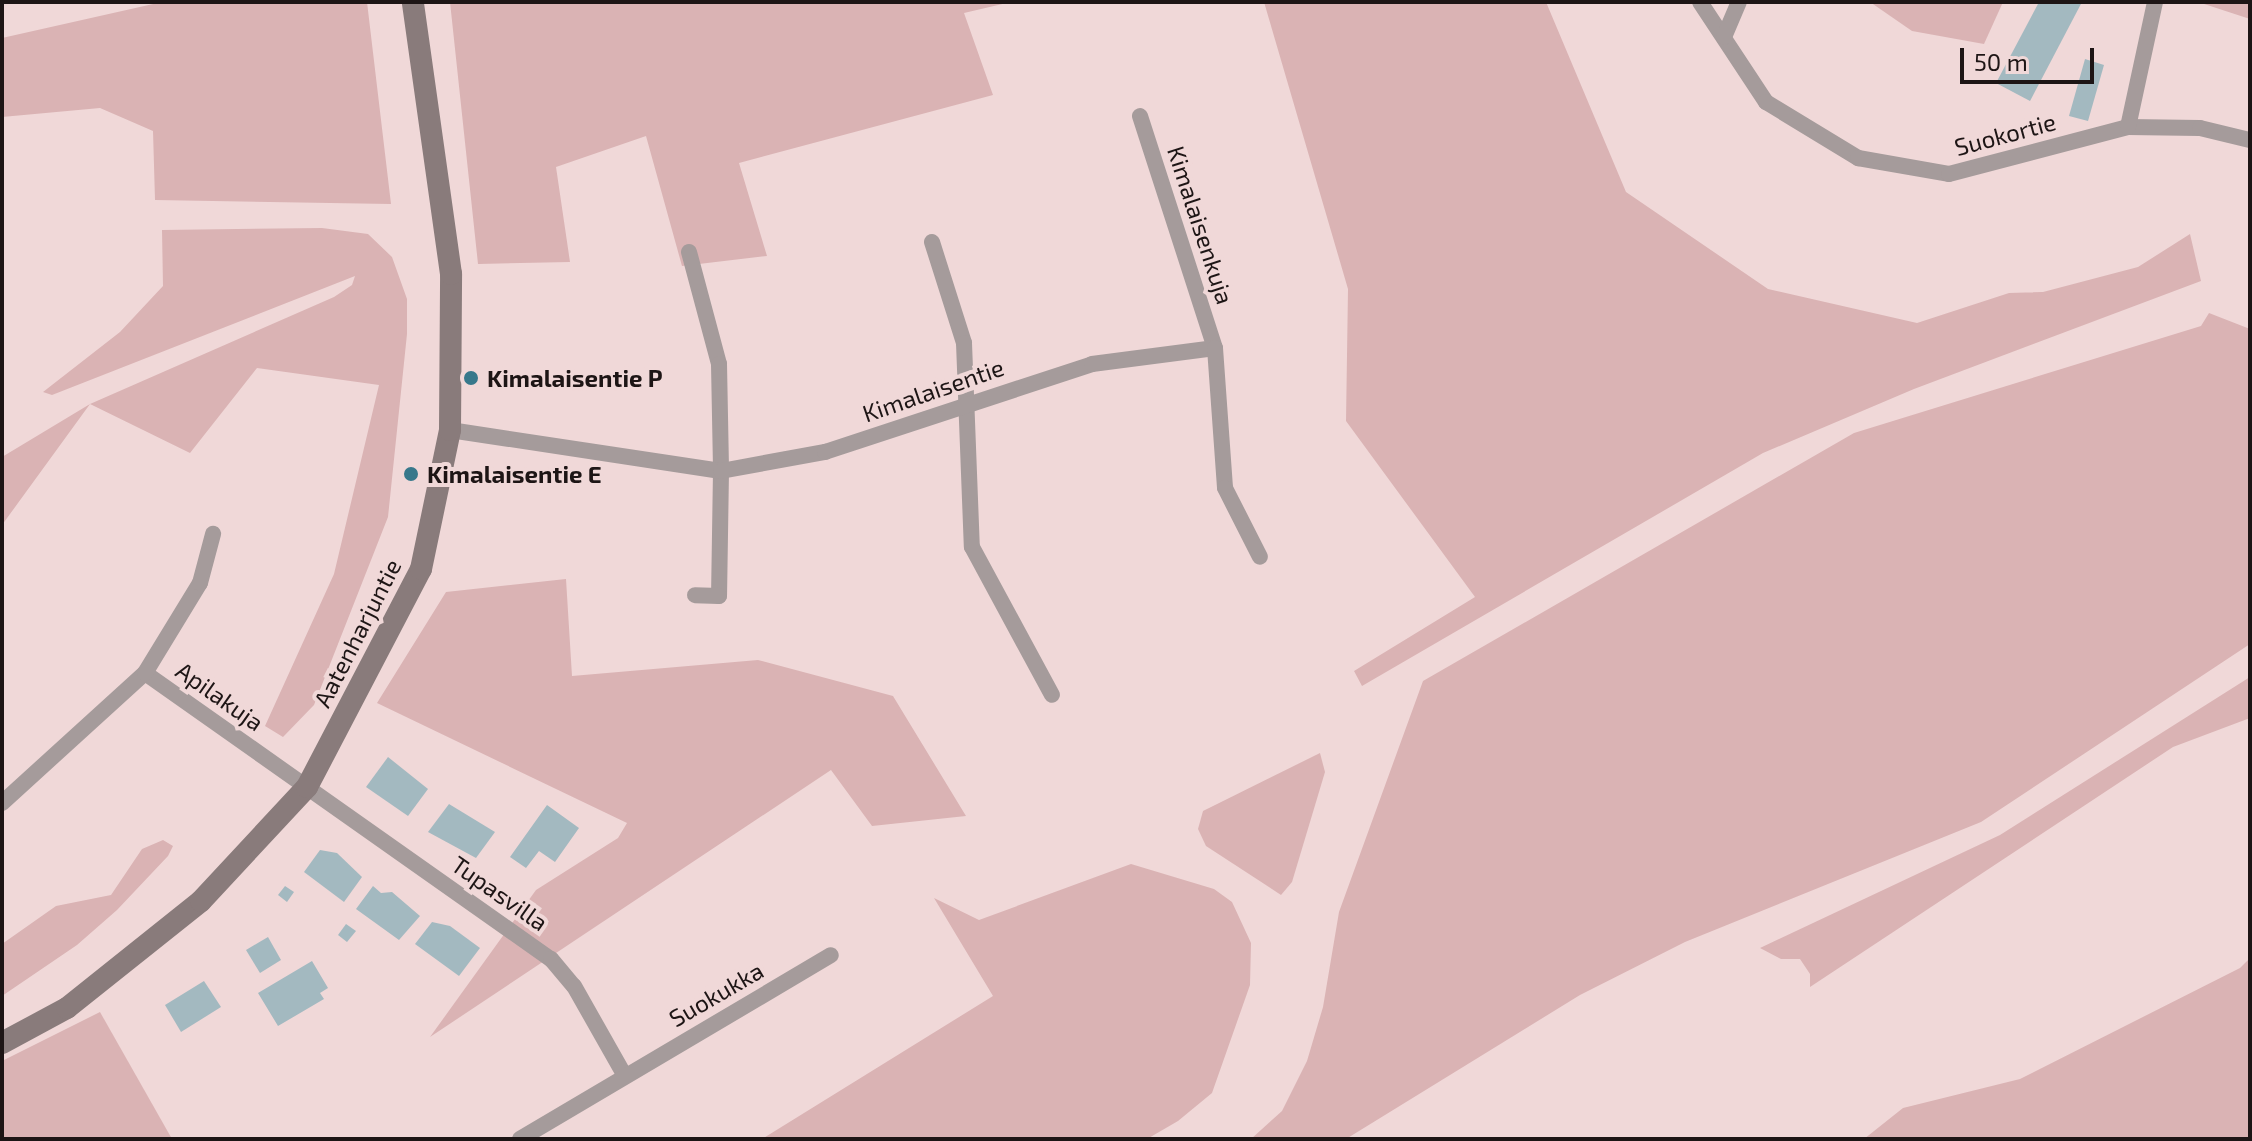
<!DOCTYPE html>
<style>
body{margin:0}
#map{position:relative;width:2252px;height:1141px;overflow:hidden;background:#f0d8d8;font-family:"Exo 2",sans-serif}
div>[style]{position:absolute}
.green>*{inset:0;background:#dab3b4}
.building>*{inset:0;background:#a3b9c0}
.street>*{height:16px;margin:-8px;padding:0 8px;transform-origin:8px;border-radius:8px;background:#a59b9b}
.secondary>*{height:22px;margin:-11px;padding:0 11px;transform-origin:11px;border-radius:11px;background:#897b7b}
.dots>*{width:22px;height:22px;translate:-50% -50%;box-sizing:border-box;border:4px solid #f0d8d8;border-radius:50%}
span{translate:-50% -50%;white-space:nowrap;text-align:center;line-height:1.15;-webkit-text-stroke:8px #f0d8d8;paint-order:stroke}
.street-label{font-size:24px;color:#1d1515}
.poi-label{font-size:24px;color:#1d1515;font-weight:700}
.left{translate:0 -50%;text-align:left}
.frame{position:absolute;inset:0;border:4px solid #1d1515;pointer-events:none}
.scale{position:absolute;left:1960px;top:48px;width:134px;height:36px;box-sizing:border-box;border:4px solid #1d1515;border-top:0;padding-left:10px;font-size:24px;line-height:28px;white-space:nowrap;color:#1d1515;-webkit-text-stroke:6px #f0d8d8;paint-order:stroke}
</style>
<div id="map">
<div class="green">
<i style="clip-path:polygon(162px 2px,367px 2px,391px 204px,155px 200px,153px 131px,100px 108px,2px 117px,2px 38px)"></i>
<i style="clip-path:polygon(450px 2px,1011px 2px,964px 13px,993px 95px,739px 163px,767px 256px,682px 266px,646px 136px,556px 167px,570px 262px,478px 264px)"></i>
<i style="clip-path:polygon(1264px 2px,1546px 2px,1626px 192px,1768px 289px,1917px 323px,2009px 293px,2043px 292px,2138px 267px,2190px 234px,2201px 281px,1914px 389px,1763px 453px,1362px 686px,1354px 671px,1475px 597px,1346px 421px,1348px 289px)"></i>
<i style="clip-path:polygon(1870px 2px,2003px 2px,1984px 44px,1912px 31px)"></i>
<i style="clip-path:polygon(2198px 2px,2250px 2px,2250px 19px)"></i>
<i style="clip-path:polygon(322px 228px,368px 234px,392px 257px,407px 299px,407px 334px,388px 517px,314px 705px,283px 737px,265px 726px,334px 574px,379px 385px,257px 368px,190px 453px,90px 404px,2px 525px,2px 457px,90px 404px,334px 297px,352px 285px,355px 276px,52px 395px,43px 392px,120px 332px,163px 286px,162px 230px)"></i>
<i style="clip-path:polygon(2209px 313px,2250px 329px,2250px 644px,1981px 822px,1685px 942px,1580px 995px,1346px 1139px,1251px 1139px,1282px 1111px,1307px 1061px,1323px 1007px,1339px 912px,1423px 681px,1854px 433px,2201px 326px)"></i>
<i style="clip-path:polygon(566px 579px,572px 676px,758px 660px,893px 696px,966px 816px,872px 826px,831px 770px,430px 1037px,536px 890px,618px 838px,627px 823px,377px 703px,446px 592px)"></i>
<i style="clip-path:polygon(2250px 677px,2250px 718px,2173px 747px,1810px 987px,1810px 974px,1800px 959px,1781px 959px,1760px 948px,2000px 835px)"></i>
<i style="clip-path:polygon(1320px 753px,1325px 772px,1292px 882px,1281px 895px,1206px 846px,1198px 829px,1203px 811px)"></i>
<i style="clip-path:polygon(163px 840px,173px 846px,168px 856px,117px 910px,77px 945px,2px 996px,2px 944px,56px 906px,111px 895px,142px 849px)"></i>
<i style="clip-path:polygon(1131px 864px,1214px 889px,1232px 902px,1251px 943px,1250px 985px,1212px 1093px,1178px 1121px,1147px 1139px,762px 1139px,993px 996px,934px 898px,979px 920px)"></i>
<i style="clip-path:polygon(2250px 958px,2250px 1139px,1864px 1139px,1903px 1108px,2020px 1079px,2240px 968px)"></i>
<i style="clip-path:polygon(100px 1012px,172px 1139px,2px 1139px,2px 1061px)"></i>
</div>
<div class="building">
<i style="clip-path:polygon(2039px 2px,2082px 2px,2030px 101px,1996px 83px)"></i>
<i style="clip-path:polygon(2085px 59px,2104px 65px,2088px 121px,2069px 116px)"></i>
<i style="clip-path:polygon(388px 757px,428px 789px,408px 816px,366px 787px)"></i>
<i style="clip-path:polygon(449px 804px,495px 832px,476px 858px,428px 832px)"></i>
<i style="clip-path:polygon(547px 805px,579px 828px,555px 862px,539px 851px,526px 868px,510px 857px)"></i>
<i style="clip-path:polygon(320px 850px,337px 853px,362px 877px,344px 902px,304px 872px)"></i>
<i style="clip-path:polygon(285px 886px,294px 892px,287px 902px,278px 895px)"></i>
<i style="clip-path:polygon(373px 886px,381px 893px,392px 892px,420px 916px,399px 940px,356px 909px)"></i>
<i style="clip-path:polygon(432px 922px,450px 926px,480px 948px,459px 976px,415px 944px)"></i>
<i style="clip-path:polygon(346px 924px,356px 931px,347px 942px,338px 935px)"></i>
<i style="clip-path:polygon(268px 937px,281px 960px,260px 973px,246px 950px)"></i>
<i style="clip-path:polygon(312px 961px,328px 988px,320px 993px,324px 999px,278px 1026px,258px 993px)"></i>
<i style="clip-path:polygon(204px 981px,221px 1007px,181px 1032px,165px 1005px)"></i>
</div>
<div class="street">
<i style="left:1700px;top:2px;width:120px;rotate:56.6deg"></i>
<i style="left:1766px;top:102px;width:108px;rotate:31.3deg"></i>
<i style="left:1858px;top:158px;width:92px;rotate:10deg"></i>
<i style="left:1949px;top:174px;width:185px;rotate:-14.7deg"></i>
<i style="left:2128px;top:127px;width:72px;rotate:0.8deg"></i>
<i style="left:2200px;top:128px;width:51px;rotate:13.5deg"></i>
<i style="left:1724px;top:37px;width:38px;rotate:-67deg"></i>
<i style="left:1140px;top:116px;width:244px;rotate:72.1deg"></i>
<i style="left:2128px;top:127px;width:128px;rotate:-77.8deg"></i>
<i style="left:932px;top:242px;width:106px;rotate:72.4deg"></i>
<i style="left:964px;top:343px;width:204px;rotate:87.8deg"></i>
<i style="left:972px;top:547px;width:168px;rotate:61.6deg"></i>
<i style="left:689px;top:252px;width:116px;rotate:75deg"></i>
<i style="left:719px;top:364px;width:107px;rotate:88.9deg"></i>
<i style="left:721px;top:471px;width:125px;rotate:90.9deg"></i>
<i style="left:719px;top:596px;width:24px;rotate:-178deg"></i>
<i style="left:450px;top:430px;width:274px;rotate:8.6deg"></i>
<i style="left:721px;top:471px;width:106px;rotate:-10.4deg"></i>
<i style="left:825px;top:452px;width:281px;rotate:-18.2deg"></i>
<i style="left:1092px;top:364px;width:124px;rotate:-7.4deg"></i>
<i style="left:1215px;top:348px;width:140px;rotate:85.9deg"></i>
<i style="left:1225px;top:488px;width:77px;rotate:63.1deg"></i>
<i style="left:145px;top:673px;width:497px;rotate:35.2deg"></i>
<i style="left:551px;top:959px;width:35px;rotate:50deg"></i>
<i style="left:574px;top:986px;width:103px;rotate:60.5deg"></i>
<i style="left:2px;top:803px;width:193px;rotate:-42.3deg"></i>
<i style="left:145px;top:673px;width:105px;rotate:-58.6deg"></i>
<i style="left:200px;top:583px;width:51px;rotate:-75.1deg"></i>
<i style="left:520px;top:1139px;width:361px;rotate:-30.6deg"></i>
</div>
<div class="secondary">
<i style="left:2px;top:1043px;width:74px;rotate:-28.3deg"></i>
<i style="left:67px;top:1008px;width:171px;rotate:-38.6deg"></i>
<i style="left:201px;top:901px;width:156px;rotate:-47.1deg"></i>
<i style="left:307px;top:787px;width:246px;rotate:-62.4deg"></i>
<i style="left:421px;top:569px;width:142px;rotate:-78.2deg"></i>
<i style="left:450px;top:430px;width:156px;rotate:-89.6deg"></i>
<i style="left:451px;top:274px;width:275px;rotate:-98deg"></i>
</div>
<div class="dots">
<i style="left:471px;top:378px;background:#37788b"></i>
<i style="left:411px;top:474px;background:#37788b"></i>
</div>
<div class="street-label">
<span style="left:2005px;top:134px;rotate:-15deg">Suokortie</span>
<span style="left:1201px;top:225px;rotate:72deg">Kimalaisenkuja</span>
<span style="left:933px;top:390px;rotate:-19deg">Kimalaisentie</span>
<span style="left:357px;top:633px;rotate:-63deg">Aatenharjuntie</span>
<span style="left:220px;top:696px;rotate:35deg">Apilakuja</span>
<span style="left:500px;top:893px;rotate:35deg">Tupasvilla</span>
<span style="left:716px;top:994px;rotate:-30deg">Suokukka</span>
</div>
<div class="poi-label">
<span class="left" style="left:487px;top:378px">Kimalaisentie P</span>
<span class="left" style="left:427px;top:474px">Kimalaisentie E</span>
</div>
<div class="frame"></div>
<div class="scale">50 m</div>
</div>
